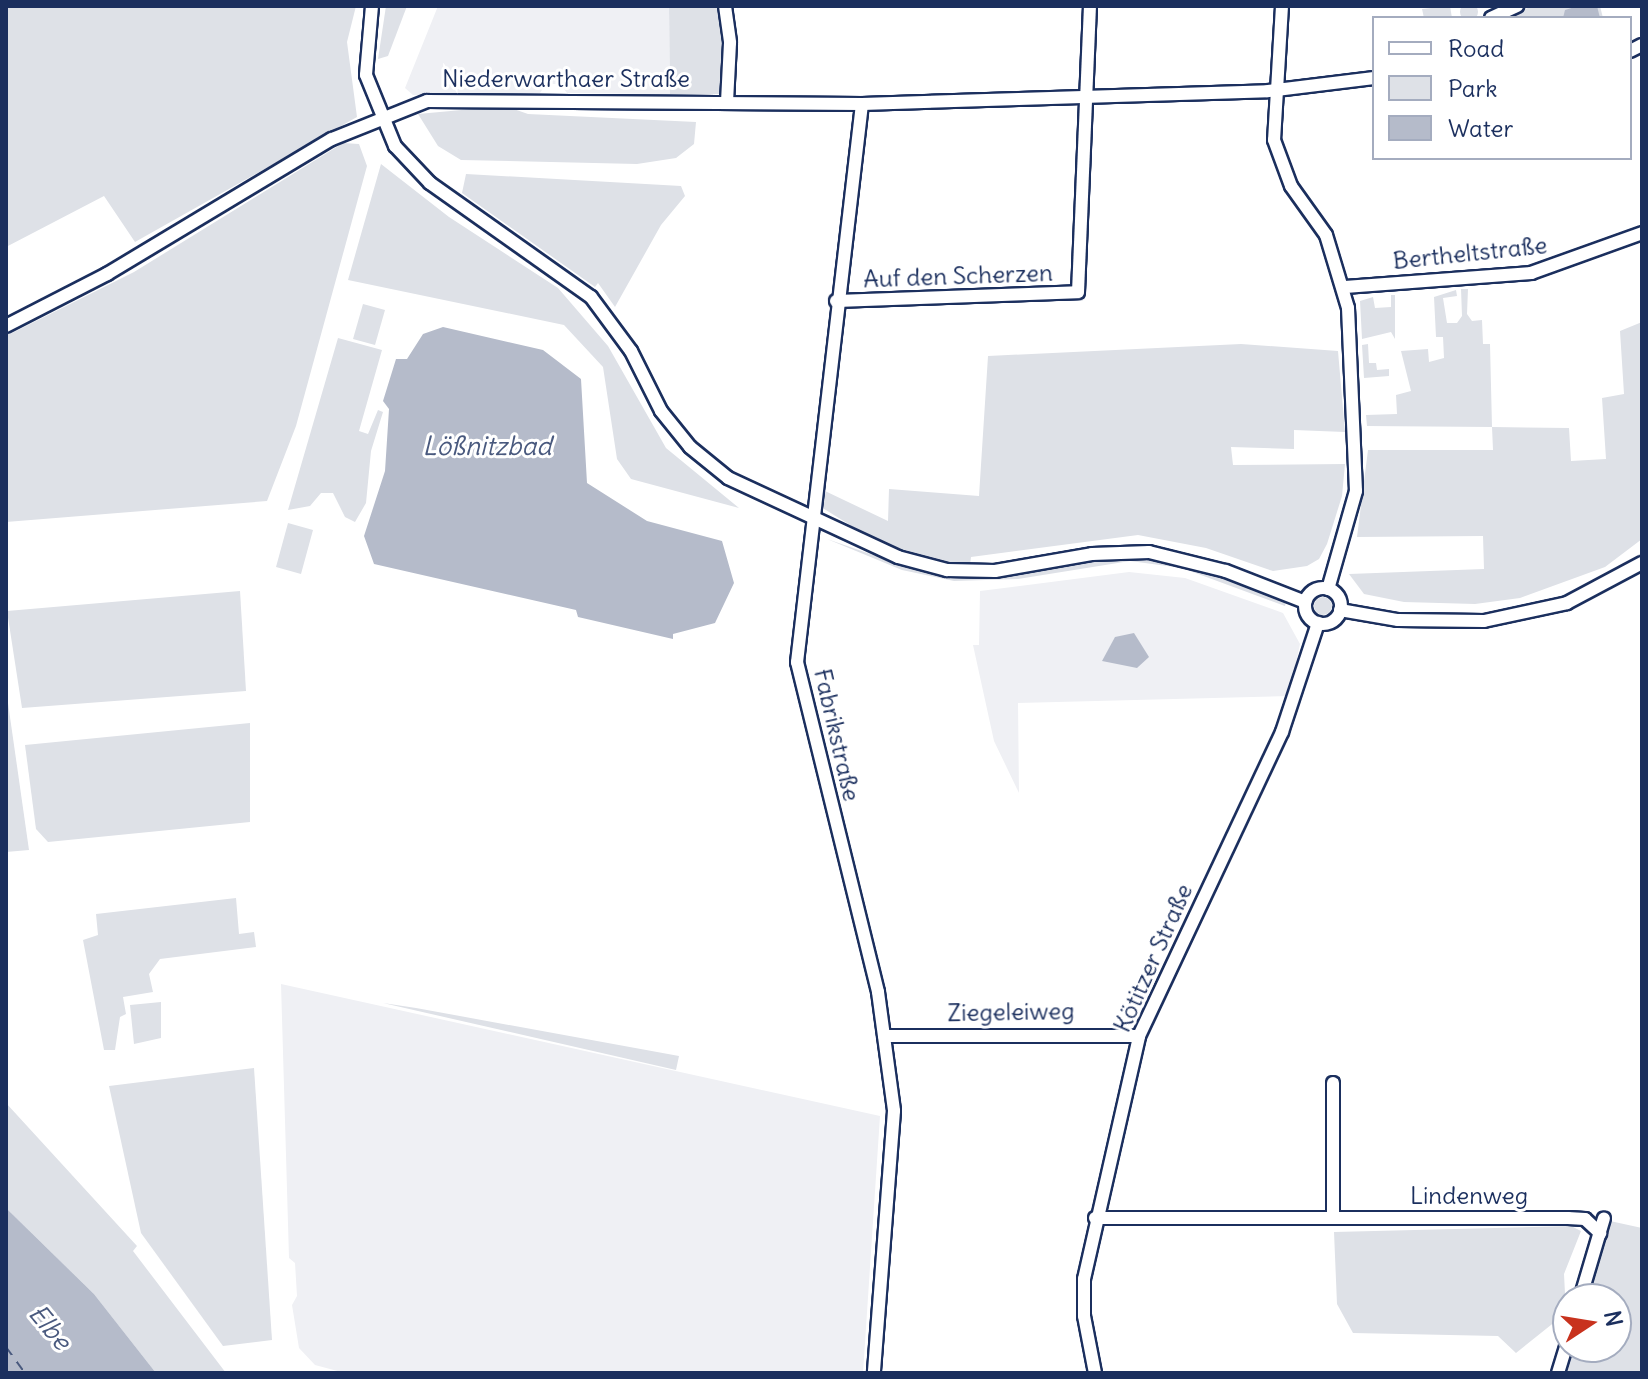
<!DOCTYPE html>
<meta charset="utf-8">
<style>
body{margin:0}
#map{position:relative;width:1648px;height:1379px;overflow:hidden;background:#fff;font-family:Delius,sans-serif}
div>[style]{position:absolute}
.built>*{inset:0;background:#eff0f4}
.green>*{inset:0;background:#dee1e7}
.round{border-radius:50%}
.water>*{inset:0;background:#b5bbca}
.ferry>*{height:2px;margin-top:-1px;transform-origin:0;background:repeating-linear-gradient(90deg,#49597e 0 10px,transparent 0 18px)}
.roads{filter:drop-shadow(2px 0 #1b2f5e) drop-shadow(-2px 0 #1b2f5e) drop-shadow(0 2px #1b2f5e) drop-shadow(0 -2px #1b2f5e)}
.minor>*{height:12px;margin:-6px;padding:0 6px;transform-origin:6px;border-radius:6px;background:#fff}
.minor>.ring{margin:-6px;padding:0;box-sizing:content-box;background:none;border:12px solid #fff;border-radius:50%}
span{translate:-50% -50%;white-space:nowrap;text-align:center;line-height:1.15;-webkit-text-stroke:6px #fff;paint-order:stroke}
.street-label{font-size:24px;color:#1b2f5e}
.water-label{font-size:26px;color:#49597e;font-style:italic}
.frame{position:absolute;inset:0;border:8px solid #1b2f5e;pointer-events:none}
.legend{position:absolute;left:1372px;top:16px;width:260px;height:144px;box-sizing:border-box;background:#fff;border:2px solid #a4acbf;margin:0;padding:10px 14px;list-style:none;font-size:24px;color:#1b2f5e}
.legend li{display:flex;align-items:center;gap:16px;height:40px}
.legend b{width:40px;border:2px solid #a4acbf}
.north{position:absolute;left:1552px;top:1283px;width:80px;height:80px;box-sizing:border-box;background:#fff;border:2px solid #a4acbf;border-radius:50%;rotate:78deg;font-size:22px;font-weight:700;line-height:32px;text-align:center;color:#1b2f5e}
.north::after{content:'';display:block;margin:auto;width:28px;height:36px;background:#c8321e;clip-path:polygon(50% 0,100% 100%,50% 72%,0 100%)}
</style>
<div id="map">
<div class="built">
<i style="clip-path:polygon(438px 6px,669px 6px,670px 94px,567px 93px,560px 84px,546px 84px,540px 93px,413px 95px,405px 88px)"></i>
<i style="clip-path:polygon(1129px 572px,1185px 578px,1283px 613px,1300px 644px,1289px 696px,1018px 703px,1019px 793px,994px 741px,973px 645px,979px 645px,980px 591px)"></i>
<i style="clip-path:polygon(281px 984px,880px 1116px,863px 1373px,345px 1373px,315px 1365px,299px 1348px,292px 1305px,297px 1296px,295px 1263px,289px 1258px)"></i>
</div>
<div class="green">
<i class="round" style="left:1460px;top:3px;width:18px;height:18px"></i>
<i style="clip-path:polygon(6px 6px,356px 6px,347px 42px,357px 117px,135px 242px,104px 196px,6px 247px)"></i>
<i style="clip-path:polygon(386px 6px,407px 6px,388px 56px,378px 59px)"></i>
<i style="clip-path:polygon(669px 6px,720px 6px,725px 18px,722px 94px,670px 94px)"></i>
<i style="clip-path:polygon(1450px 6px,1452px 18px,1424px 18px,1422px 9px)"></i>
<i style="clip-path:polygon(1533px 6px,1600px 6px,1603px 18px,1503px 18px)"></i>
<i style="clip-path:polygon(505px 106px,528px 114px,696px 122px,694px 144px,676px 158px,637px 164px,461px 160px,438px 146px,418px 114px)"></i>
<i style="clip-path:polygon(343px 143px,359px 144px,367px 166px,296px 426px,267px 501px,6px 522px,6px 336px,134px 272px)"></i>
<i style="clip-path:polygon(381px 164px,449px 217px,558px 288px,608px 346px,666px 448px,739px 508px,631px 479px,617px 459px,603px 367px,564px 325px,348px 280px)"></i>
<i style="clip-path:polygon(466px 174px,681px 186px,685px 196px,661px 225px,615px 307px,598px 283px,595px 287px,462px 193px)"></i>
<i style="clip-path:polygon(1461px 289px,1468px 289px,1467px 314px,1472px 321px,1482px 320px,1483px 344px,1490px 344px,1492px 427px,1569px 428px,1571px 461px,1606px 459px,1602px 398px,1624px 394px,1620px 331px,1642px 322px,1642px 539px,1605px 567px,1520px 598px,1475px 604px,1404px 602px,1364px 594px,1349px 574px,1484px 569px,1483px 536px,1357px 537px,1368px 450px,1493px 450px,1492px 427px,1367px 426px,1366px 415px,1397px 414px,1396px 395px,1411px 391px,1401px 351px,1428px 349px,1429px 362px,1444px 358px,1443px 337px,1436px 337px,1434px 297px,1456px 290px,1457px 296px,1443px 298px,1447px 323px,1457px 323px,1462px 316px)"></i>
<i style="clip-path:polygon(1391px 295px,1395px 295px,1395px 339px,1391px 332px,1362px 339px,1360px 301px,1373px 297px,1375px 308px,1391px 307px)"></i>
<i style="clip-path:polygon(363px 304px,385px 310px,375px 345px,353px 339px)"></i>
<i style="clip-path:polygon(338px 338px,382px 350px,359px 431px,368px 434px,378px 410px,383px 412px,371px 451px,366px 503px,355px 522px,345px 517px,333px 493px,321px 493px,310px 506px,288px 510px)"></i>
<i style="clip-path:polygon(1241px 344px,1338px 351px,1345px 432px,1294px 430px,1294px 449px,1231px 447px,1233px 465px,1345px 464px,1342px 496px,1327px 544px,1319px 559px,1307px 566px,1273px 571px,1206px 548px,1138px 535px,971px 557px,970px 565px,950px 564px,876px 541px,821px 507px,825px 491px,888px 521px,889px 489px,979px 496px,988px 356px)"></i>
<i style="clip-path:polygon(1368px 344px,1369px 363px,1376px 363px,1377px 370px,1389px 369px,1389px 376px,1364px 378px,1362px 345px)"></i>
<i style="clip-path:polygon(288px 523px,313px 530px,301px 574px,276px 567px)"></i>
<i style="clip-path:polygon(827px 539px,905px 566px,956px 576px,1018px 575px,1085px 561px,1157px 558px,1206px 570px,1286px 601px,1285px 606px,1182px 568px,1130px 561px,1018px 579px,954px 581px,902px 570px)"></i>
<i style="clip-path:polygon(240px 591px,246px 691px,22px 708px,7px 611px)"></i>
<i class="round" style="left:1314px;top:597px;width:18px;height:18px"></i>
<i style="clip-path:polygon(6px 689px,29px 850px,6px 852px)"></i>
<i style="clip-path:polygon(250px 723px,250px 822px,48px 842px,36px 829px,25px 745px)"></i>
<i style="clip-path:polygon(236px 898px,239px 934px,254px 932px,256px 947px,160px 959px,149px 974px,153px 992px,123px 997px,126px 1014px,120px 1017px,115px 1050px,104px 1050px,83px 940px,98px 935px,96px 914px)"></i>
<i style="clip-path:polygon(161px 1002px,161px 1038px,134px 1044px,130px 1005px)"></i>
<i style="clip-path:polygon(383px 1003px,416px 1008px,679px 1056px,676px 1070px)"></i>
<i style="clip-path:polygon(254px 1068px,272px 1340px,223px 1346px,141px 1233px,109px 1086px)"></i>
<i style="clip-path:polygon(6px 1103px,137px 1246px,133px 1251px,226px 1373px,156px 1373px,94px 1294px,6px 1208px)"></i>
<i style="clip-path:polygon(1610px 1221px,1642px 1228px,1642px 1373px,1562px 1373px,1570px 1347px,1616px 1347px,1616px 1299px,1585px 1299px)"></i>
<i style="clip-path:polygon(1571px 1226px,1581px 1231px,1564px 1274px,1566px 1313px,1516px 1353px,1498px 1336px,1353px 1333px,1337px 1304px,1334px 1232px)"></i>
</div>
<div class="water">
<i style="clip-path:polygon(1578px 6px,1597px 6px,1600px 18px,1563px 18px,1565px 10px)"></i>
<i style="clip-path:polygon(443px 327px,543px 350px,581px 379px,587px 483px,647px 521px,722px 541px,734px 583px,715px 623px,673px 634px,673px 639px,578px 617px,576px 610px,374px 564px,364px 536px,385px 471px,389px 409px,383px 401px,396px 359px,407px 359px,423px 334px)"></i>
<i style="clip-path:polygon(1134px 633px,1149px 657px,1137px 668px,1102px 661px,1115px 637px)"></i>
<i style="clip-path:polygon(6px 1208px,94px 1294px,156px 1373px,6px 1373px)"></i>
</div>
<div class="ferry">
<i style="left:6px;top:1347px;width:32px;rotate:54deg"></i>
</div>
<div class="roads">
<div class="minor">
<i style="left:372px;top:6px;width:69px;rotate:95deg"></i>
<i style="left:366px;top:75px;width:77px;rotate:67.8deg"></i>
<i style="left:395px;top:146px;width:51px;rotate:46.6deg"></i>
<i style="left:430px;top:183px;width:197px;rotate:35.3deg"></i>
<i style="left:591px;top:297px;width:67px;rotate:53.5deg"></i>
<i style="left:631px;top:351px;width:67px;rotate:63.4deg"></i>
<i style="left:661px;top:411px;width:46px;rotate:51.1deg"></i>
<i style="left:690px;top:447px;width:49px;rotate:39.2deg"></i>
<i style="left:728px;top:478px;width:187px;rotate:24.9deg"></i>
<i style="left:898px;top:557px;width:51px;rotate:14.9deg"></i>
<i style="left:947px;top:570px;width:48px;rotate:1.2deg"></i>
<i style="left:995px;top:571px;width:98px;rotate:-9.9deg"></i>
<i style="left:1092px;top:554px;width:57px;rotate:-2deg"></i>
<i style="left:1149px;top:552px;width:79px;rotate:13.9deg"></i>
<i style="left:1226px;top:571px;width:85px;rotate:21.4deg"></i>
<i style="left:725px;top:6px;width:37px;rotate:82deg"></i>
<i style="left:730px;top:43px;width:60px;rotate:92.9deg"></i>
<i style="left:1282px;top:6px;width:134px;rotate:93.4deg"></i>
<i style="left:1274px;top:140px;width:49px;rotate:69.7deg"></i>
<i style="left:1291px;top:186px;width:60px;rotate:54.5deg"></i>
<i style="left:1326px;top:235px;width:76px;rotate:73.2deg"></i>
<i style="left:1348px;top:308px;width:183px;rotate:87.5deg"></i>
<i style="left:1356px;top:491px;width:102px;rotate:105.9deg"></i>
<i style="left:1491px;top:18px;width:29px;rotate:-25deg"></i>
<i style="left:1630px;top:51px;width:13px;rotate:-27deg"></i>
<i style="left:862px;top:104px;width:562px;rotate:96.64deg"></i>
<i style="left:797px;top:662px;width:340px;rotate:76.2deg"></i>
<i style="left:878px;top:992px;width:120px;rotate:82.3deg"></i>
<i style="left:894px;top:1111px;width:263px;rotate:94.4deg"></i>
<i style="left:1345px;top:287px;width:187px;rotate:-4.3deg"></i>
<i style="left:1531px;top:273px;width:118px;rotate:-19.8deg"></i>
<i style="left:836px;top:301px;width:242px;rotate:-2.1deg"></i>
<i style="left:1078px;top:292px;width:286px;rotate:-87.6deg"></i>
<i style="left:6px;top:326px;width:114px;rotate:-27.2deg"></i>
<i style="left:107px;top:274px;width:262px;rotate:-31deg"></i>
<i style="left:332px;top:139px;width:102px;rotate:-21.8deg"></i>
<i style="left:427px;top:101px;width:435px;rotate:0.4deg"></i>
<i style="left:862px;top:104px;width:406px;rotate:-1.8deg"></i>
<i style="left:1268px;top:91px;width:107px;rotate:-7deg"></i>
<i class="ring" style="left:1305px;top:588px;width:24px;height:24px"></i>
<i style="left:1340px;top:610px;width:59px;rotate:9.8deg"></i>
<i style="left:1398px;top:620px;width:86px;rotate:0.7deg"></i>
<i style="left:1484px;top:621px;width:85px;rotate:-12.2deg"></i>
<i style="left:1567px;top:603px;width:85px;rotate:-28.1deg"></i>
<i style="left:884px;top:1036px;width:255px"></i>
<i style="left:1095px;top:1218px;width:473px"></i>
<i style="left:1568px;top:1218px;width:17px;rotate:3deg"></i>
<i style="left:1585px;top:1219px;width:21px;rotate:43deg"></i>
<i style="left:1333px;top:1218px;width:135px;rotate:-90deg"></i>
<i style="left:1580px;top:1299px;width:84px;rotate:-73.5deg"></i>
<i style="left:1095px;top:1373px;width:58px;rotate:-100.9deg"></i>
<i style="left:1084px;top:1316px;width:37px;rotate:-90deg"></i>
<i style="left:1084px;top:1279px;width:249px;rotate:-77.2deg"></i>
<i style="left:1139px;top:1036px;width:336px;rotate:-64.8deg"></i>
<i style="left:1282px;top:732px;width:115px;rotate:-71.7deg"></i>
<i style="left:1558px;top:1373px;width:34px;rotate:-73deg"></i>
</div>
</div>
<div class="street-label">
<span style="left:566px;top:79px">Niederwarthaer Straße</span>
<span style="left:1470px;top:253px;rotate:-6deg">Bertheltstraße</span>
<span style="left:958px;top:276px;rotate:-2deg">Auf den Scherzen</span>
<span style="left:837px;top:735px;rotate:77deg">Fabrikstraße</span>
<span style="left:1153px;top:958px;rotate:-66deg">Kötitzer Straße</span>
<span style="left:1011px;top:1012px;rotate:-1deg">Ziegeleiweg</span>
<span style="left:1469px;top:1196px">Lindenweg</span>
</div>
<div class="water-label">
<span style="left:487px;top:446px">Lößnitzbad</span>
<span style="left:50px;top:1327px;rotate:50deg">Elbe</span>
</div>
<div class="frame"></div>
<ul class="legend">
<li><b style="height:10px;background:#fff"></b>Road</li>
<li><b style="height:22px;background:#dee1e7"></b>Park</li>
<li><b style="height:22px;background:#b5bbca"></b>Water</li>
</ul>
<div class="north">N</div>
</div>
